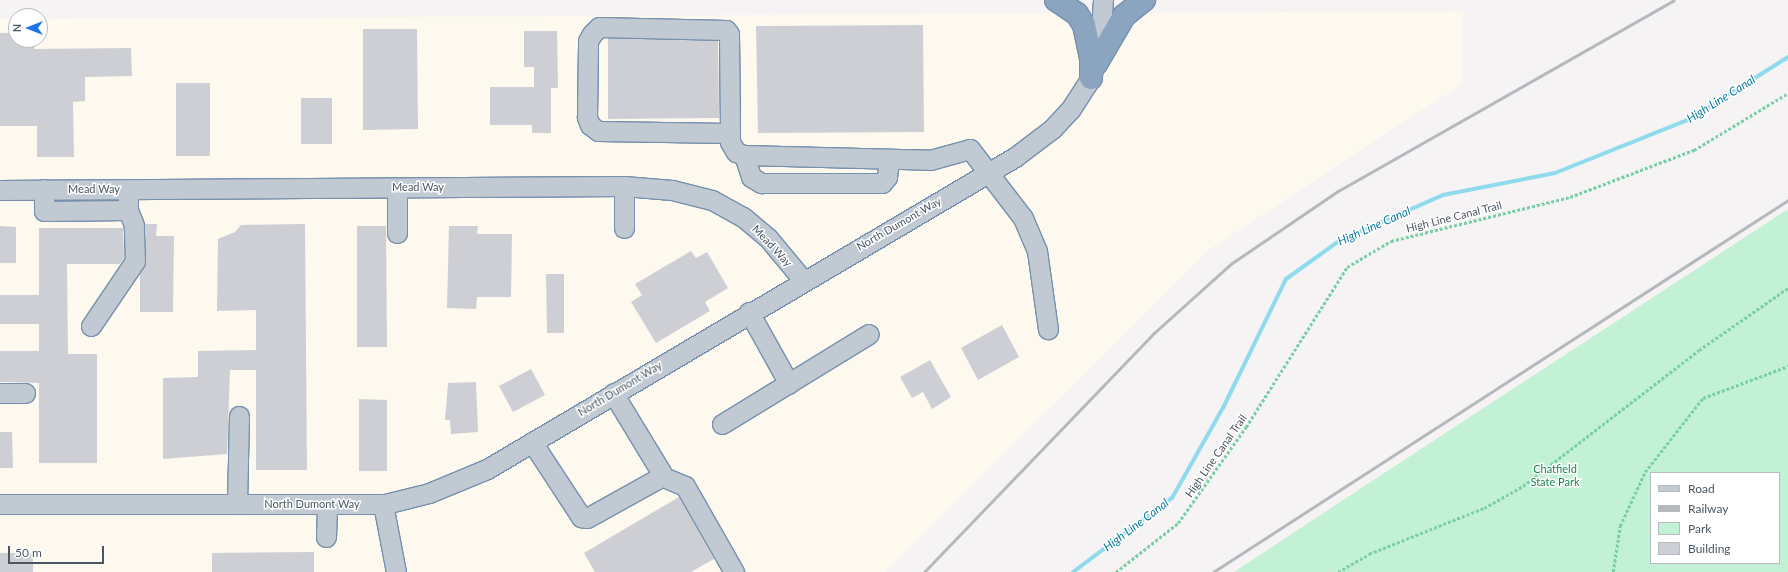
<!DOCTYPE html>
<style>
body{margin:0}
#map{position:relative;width:1788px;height:572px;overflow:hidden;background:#f5f3f3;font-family:Lato,sans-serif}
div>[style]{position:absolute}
.commercial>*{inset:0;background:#fdf9ef}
.green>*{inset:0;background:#c3f1d5}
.stream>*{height:4px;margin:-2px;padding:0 2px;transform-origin:2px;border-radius:2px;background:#90daee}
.building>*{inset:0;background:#cdcfd5}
.path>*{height:2.5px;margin-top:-1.25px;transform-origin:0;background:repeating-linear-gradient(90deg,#7ad0a6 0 3px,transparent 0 5px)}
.roads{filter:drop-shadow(1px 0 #7690ad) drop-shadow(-1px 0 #7690ad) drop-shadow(0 1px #7690ad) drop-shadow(0 -1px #7690ad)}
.minor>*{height:19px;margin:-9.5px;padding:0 9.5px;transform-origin:9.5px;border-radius:9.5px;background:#c1cad2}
.highway>*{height:22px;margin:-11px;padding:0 11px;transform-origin:11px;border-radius:11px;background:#8ba5c1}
.rail>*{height:3px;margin:-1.5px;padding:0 1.5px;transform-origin:1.5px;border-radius:1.5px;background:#b5b8bd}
span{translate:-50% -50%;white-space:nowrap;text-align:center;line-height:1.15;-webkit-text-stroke:3px #fff;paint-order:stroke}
.street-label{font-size:11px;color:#4a5661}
.park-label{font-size:11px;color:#17864f}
.water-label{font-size:12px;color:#0c7c9b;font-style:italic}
.legend{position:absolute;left:1650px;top:472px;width:130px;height:92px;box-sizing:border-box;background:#fff;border:1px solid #b7bbc0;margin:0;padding:5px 7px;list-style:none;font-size:12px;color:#4a5661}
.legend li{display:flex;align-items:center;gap:8px;height:20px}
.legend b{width:20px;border:1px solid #b7bbc0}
.north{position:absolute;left:8px;top:8px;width:40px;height:40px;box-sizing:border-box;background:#fff;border:1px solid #b7bbc0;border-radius:50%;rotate:270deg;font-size:11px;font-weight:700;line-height:16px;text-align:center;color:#4a5661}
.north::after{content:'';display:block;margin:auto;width:14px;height:18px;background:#1a73e8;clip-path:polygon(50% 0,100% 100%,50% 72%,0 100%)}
.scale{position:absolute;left:8px;top:546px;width:96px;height:18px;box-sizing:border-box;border:2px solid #4a5661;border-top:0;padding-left:5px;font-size:12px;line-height:14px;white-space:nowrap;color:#4a5661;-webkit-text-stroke:3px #fff;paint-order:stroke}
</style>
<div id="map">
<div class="commercial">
<i style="clip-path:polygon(1463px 11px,1462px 84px,1207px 251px,885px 572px,0 572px,0 19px,16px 19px,16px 40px,40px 40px,40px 19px)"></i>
</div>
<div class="green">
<i style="clip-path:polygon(evenodd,1788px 209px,1788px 572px,1234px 572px,1369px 483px,1788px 209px,1651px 473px,1779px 473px,1779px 563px,1651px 563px,1651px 473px)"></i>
</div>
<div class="stream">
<i style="left:1073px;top:572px;width:124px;rotate:-36.8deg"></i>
<i style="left:1172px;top:498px;width:103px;rotate:-60.5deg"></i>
<i style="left:1223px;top:408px;width:144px;rotate:-64deg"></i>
<i style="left:1286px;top:279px;width:65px;rotate:-35.6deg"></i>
<i style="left:1339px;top:241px;width:114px;rotate:-23.9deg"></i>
<i style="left:1443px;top:195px;width:114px;rotate:-11.1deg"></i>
<i style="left:1555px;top:173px;width:145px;rotate:-21.8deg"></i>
<i style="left:1690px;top:119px;width:116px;rotate:-32.3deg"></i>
</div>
<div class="building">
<i style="clip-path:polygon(923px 25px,924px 132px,758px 133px,756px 26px)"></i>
<i style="clip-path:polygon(363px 29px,417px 29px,418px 129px,363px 130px)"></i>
<i style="clip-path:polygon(524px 31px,557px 31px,558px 88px,551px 88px,551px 133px,532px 133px,532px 125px,490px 125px,490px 87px,534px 87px,534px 67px,524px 67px)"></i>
<i style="clip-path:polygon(0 33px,16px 33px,16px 40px,34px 40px,34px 49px,131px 48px,132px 76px,85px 77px,85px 101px,73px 102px,74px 157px,37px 157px,37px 126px,0 126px)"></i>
<i style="clip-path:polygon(608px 38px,718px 41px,719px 118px,608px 119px)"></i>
<i style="clip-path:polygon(176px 83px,210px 83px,210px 156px,176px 156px)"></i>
<i style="clip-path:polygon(301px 98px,332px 98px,332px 144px,301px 144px)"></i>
<i style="clip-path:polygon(145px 224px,157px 224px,156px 236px,174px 236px,173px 312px,140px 312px,140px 273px,146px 261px)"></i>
<i style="clip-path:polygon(305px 224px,307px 470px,256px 470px,256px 370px,230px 370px,227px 454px,163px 459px,163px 378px,198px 377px,198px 351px,256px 350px,256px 310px,217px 311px,218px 239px,235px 232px,241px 225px)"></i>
<i style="clip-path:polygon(0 226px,16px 227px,16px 263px,0 263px)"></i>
<i style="clip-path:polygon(357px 226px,386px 226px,387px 347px,357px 347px)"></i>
<i style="clip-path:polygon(449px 226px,478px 226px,477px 234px,512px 234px,511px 297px,477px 297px,476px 309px,447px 308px)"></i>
<i style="clip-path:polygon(39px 228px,123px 228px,124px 258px,120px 264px,67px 264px,68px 354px,97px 354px,97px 463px,39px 463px,39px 383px,0 382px,0 351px,39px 351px,39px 324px,0 324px,0 295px,39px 295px)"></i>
<i style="clip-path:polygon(691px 251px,696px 258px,707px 252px,728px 288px,705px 302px,710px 311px,656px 343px,631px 302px,642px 295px,635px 284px)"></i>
<i style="clip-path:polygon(546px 274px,564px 274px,564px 333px,547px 333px)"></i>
<i style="clip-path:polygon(1002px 325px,1019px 357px,978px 380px,961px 348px)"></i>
<i style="clip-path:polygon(930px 360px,951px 397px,932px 409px,923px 392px,912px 398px,900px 377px)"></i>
<i style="clip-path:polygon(531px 369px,545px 395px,513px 412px,499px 386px)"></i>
<i style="clip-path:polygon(476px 382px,478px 432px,451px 434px,450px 420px,445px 420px,448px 383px)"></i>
<i style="clip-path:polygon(359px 399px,387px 400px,387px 471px,359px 471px)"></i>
<i style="clip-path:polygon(0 432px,12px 432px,13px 468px,0 468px)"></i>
<i style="clip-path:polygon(679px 497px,714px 559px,691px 572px,595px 572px,584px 553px)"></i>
<i style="clip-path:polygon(314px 552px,314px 572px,212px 572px,212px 553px)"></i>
<i style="clip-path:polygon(0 553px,33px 553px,33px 572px,0 572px)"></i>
</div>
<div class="path">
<i style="left:1116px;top:572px;width:79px;rotate:-38.3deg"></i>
<i style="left:1178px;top:523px;width:118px;rotate:-54.7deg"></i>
<i style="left:1246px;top:427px;width:189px;rotate:-57.7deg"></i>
<i style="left:1347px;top:267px;width:51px;rotate:-30.6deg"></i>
<i style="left:1391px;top:241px;width:184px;rotate:-13.8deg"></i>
<i style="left:1570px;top:197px;width:133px;rotate:-20.8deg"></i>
<i style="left:1694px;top:150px;width:110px;rotate:-31.2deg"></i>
<i style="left:1338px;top:572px;width:36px;rotate:-30deg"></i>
<i style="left:1369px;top:554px;width:124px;rotate:-21.8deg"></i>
<i style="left:1484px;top:508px;width:45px;rotate:-29.4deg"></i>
<i style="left:1523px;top:486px;width:222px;rotate:-37.7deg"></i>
<i style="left:1699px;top:350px;width:108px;rotate:-34.9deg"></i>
<i style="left:1613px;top:572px;width:47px;rotate:-81.3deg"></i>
<i style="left:1620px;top:526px;width:60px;rotate:-65.2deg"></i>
<i style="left:1645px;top:472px;width:94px;rotate:-51.9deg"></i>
<i style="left:1703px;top:398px;width:91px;rotate:-20.6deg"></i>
</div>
<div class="roads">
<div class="minor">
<i style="left:730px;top:133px;width:132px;rotate:-179.1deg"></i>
<i style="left:598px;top:131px;width:10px;rotate:-143deg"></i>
<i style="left:590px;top:125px;width:9px;rotate:-111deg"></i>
<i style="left:587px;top:117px;width:76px;rotate:-89.2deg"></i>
<i style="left:588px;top:41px;width:8px;rotate:-60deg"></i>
<i style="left:592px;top:34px;width:10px;rotate:-45deg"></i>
<i style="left:599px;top:27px;width:127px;rotate:1.4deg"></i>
<i style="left:726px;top:30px;width:5px;rotate:53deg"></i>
<i style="left:729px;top:34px;width:99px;rotate:89.4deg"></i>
<i style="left:730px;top:133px;width:9px;rotate:90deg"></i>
<i style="left:730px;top:142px;width:12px;rotate:59deg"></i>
<i style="left:736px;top:152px;width:9px;rotate:21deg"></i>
<i style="left:744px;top:155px;width:186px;rotate:1.5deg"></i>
<i style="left:930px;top:160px;width:41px;rotate:-15.4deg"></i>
<i style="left:970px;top:149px;width:87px;rotate:52.5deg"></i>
<i style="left:1023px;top:218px;width:36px;rotate:67deg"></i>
<i style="left:1037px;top:251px;width:79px;rotate:82deg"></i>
<i style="left:744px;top:155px;width:23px;rotate:72deg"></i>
<i style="left:751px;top:177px;width:12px;rotate:31deg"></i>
<i style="left:761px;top:183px;width:121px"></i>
<i style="left:882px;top:183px;width:8px;rotate:-50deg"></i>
<i style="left:887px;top:177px;width:18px;rotate:-84deg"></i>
<i style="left:44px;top:189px;width:22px;rotate:90deg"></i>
<i style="left:44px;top:211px;width:84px;rotate:-0.7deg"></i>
<i style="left:128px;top:210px;width:12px;rotate:-90deg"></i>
<i style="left:0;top:190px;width:624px;rotate:-0.37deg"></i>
<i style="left:624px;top:186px;width:48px;rotate:4.8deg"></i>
<i style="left:672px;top:190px;width:41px;rotate:14deg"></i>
<i style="left:712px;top:200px;width:35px;rotate:29deg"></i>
<i style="left:743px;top:217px;width:33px;rotate:40deg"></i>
<i style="left:768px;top:238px;width:55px;rotate:50.2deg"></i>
<i style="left:624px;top:228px;width:42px;rotate:-90deg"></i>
<i style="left:397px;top:233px;width:45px;rotate:-90deg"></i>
<i style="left:749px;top:312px;width:82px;rotate:60.9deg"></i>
<i style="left:91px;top:326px;width:78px;rotate:-55.9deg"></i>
<i style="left:135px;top:261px;width:36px;rotate:-92deg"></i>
<i style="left:134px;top:225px;width:16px;rotate:-112deg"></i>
<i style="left:0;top:393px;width:25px"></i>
<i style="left:722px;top:424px;width:172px;rotate:-31.5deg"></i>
<i style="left:532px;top:442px;width:90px;rotate:56.8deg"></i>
<i style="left:581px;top:517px;width:6px;rotate:9deg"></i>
<i style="left:587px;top:518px;width:80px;rotate:-29.1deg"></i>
<i style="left:657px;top:479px;width:8px;rotate:-60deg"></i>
<i style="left:661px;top:472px;width:92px;rotate:-121.3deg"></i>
<i style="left:659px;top:475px;width:28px;rotate:23deg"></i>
<i style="left:685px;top:486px;width:99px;rotate:60.3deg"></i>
<i style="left:0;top:504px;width:385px"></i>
<i style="left:385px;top:504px;width:45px;rotate:-14deg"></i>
<i style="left:429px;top:493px;width:63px;rotate:-22.5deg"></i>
<i style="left:487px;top:469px;width:613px;rotate:-30.58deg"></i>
<i style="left:1015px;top:157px;width:46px;rotate:-37.1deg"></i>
<i style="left:1052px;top:129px;width:26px;rotate:-47deg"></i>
<i style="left:1070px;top:110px;width:38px;rotate:-57deg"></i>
<i style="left:1091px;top:78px;width:36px;rotate:-76deg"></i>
<i style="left:1100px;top:43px;width:43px;rotate:-86deg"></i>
<i style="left:237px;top:504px;width:88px;rotate:-88.7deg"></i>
<i style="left:383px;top:504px;width:69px;rotate:79.2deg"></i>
<i style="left:326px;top:537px;width:33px;rotate:-88deg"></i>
</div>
<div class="highway">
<i style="left:1056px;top:0;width:25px;rotate:34deg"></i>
<i style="left:1077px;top:14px;width:13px;rotate:58deg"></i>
<i style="left:1084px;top:25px;width:34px;rotate:78deg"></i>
<i style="left:1091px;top:58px;width:20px;rotate:90deg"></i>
<i style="left:1096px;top:64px;width:56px;rotate:-59.7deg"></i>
<i style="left:1124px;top:16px;width:26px;rotate:-39deg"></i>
</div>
</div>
<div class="rail">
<i style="left:924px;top:572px;width:333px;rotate:-46.1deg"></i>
<i style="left:1155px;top:332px;width:103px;rotate:-41.9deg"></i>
<i style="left:1232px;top:263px;width:128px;rotate:-34.2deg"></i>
<i style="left:1338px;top:191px;width:386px;rotate:-29.6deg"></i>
<i style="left:1213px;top:572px;width:685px;rotate:-32.9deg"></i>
</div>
<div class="street-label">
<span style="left:418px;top:187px">Mead Way</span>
<span style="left:94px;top:189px">Mead Way</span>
<span style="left:1454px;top:217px;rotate:-14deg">High Line Canal Trail</span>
<span style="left:899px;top:224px;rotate:-30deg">North Dumont Way</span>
<span style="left:772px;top:246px;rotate:47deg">Mead Way</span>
<span style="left:620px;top:389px;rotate:-31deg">North Dumont Way</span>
<span style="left:1216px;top:456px;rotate:-55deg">High Line Canal Trail</span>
<span style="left:312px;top:504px">North Dumont Way</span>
</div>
<div class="park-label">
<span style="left:1555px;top:476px">Chatfield<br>State Park</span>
</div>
<div class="water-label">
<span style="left:1721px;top:99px;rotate:-32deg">High Line Canal</span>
<span style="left:1374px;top:226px;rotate:-24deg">High Line Canal</span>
<span style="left:1136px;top:525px;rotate:-37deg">High Line Canal</span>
</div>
<ul class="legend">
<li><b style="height:5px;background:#c1cad2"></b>Road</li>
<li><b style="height:5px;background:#b5b8bd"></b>Railway</li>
<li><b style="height:11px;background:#c3f1d5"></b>Park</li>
<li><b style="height:11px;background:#cdcfd5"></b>Building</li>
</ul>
<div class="north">N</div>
<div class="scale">50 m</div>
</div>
